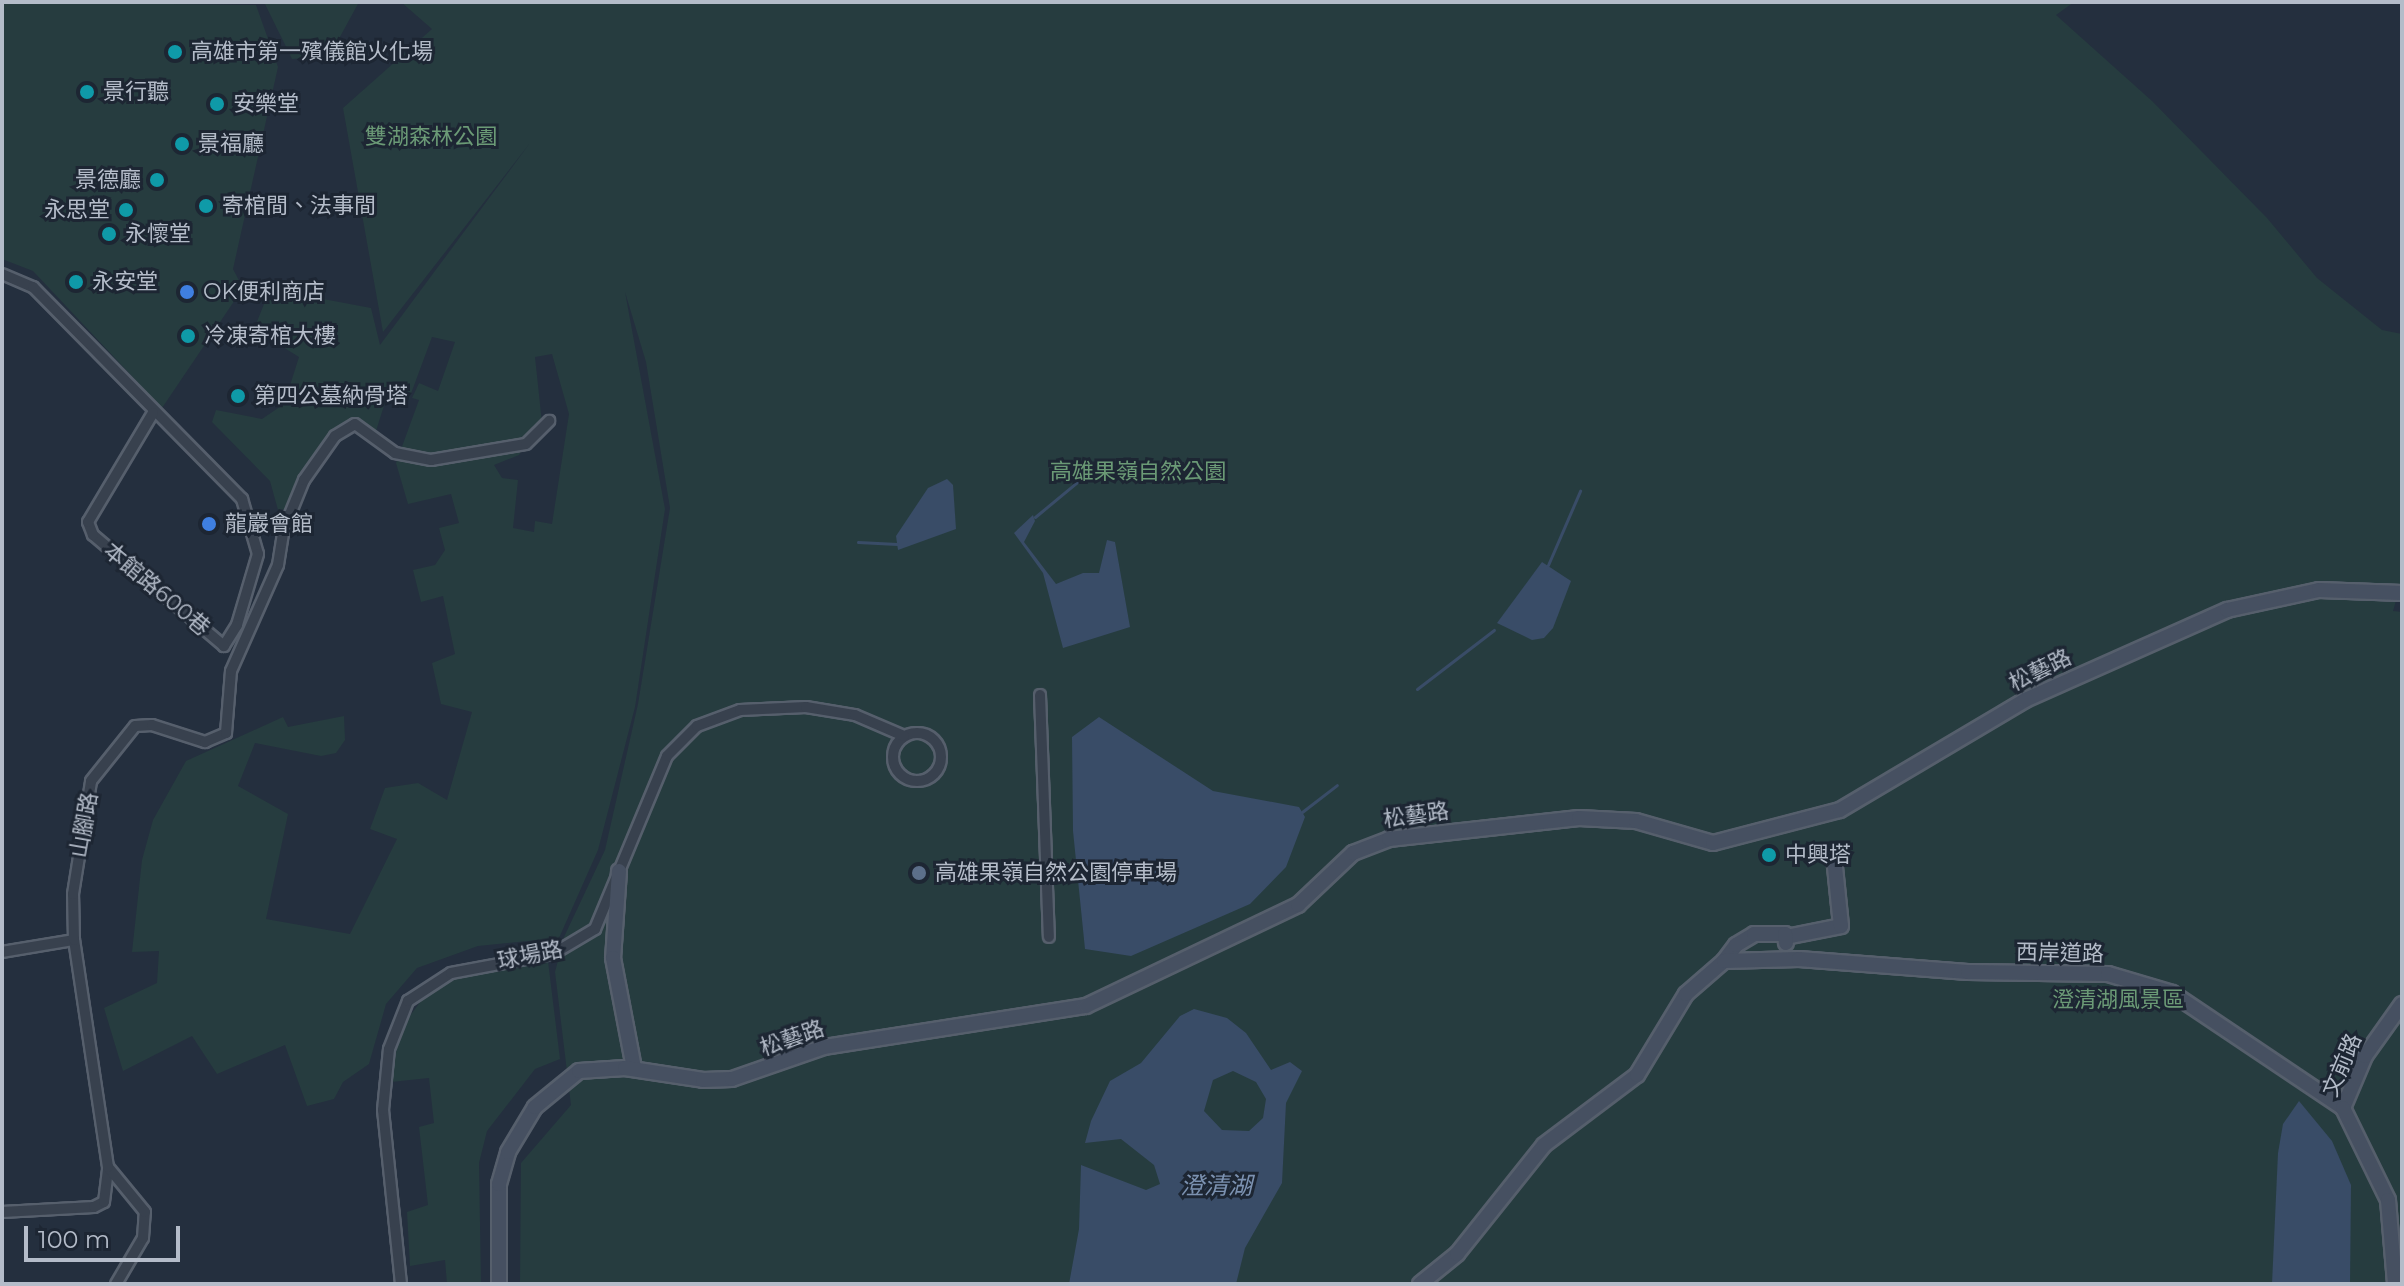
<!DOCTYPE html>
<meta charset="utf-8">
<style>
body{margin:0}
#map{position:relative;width:2404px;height:1286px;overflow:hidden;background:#242f3e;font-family:Montserrat,"Noto Sans TC",sans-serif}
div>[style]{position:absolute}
.green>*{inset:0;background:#263c3f}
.water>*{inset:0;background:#394c67}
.stream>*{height:3px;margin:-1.5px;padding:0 1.5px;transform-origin:1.5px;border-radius:1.5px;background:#394c67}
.roads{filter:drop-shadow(2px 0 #565f6c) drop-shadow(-2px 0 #565f6c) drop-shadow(0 2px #565f6c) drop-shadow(0 -2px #565f6c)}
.street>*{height:10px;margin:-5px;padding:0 5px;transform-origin:5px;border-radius:5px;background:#38414e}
.street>.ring{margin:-5px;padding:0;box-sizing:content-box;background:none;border:10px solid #38414e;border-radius:50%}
.secondary>*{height:14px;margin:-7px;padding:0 7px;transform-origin:7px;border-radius:7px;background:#465061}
.dots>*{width:22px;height:22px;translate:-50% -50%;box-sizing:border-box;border:4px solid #1d2633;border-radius:50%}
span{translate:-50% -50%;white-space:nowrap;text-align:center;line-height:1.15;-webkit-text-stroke:6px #1d2633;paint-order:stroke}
.poi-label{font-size:22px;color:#b4bcc9}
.left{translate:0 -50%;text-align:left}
.right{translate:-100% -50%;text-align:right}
.park-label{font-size:22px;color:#6b9a76}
.street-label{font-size:22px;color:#b4bcc9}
.water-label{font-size:24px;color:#7c92b1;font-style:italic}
.frame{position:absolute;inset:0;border:4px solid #b4bcc9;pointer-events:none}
.scale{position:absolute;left:24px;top:1226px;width:156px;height:36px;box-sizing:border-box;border:4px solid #b4bcc9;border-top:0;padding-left:10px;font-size:24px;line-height:28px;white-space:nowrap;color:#b4bcc9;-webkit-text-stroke:6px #1d2633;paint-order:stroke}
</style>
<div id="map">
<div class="green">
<i style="clip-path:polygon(2px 2px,256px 5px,278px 67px,233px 269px,243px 288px,162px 408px,33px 271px,2px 259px)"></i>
<i style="clip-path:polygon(264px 2px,359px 2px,329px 57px,292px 59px)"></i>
<i style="clip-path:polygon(evenodd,401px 2px,2074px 2px,2056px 15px,2152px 101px,2267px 218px,2317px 278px,2382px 330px,2402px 334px,2402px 580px,2393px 611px,2402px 612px,2402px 1284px,520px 1284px,521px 1163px,571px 1105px,555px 972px,564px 937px,605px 850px,638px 704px,670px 508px,646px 362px,625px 292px,665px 509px,635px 707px,598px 850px,559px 938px,478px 946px,417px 968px,386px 1004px,369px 1064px,343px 1082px,334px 1099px,307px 1106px,285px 1045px,217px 1074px,192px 1036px,123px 1071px,104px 1008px,157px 983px,159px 951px,132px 952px,142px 860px,153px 820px,186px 761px,283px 717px,288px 727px,344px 716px,345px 740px,336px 753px,321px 756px,255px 743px,238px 786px,288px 814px,266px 919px,350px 934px,397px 839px,370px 829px,385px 788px,418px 783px,447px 800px,472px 712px,441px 704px,432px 663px,455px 654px,443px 596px,421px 602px,413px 570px,435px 565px,445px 550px,439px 528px,459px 523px,451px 494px,408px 504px,396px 463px,419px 400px,412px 398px,419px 383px,438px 391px,455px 342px,432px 337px,409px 399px,388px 393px,376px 431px,353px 420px,330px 432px,286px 509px,278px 510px,270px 481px,212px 422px,216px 410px,262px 419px,284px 404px,299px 357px,254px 329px,270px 289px,371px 308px,380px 345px,530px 143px,383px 332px,343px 108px,432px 29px,401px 2px,552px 354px,569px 414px,552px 524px,535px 521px,534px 532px,513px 528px,518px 480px,502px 478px,494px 465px,519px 455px,525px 445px,441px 459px,443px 465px,440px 458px,530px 440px,542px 423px,535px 357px,552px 354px)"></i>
<i style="clip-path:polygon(548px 961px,560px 1059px,535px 1069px,487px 1131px,479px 1163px,481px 1284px,447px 1284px,445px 1260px,410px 1266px,407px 1212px,428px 1205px,419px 1127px,434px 1123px,429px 1078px,391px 1082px,400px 1029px,427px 993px,459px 977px)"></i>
</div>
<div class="water">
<i style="clip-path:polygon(947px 479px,953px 485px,956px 529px,898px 550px,896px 536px,928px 488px)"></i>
<i style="clip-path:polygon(1033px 515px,1035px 521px,1024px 542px,1056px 584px,1083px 573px,1099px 573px,1107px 540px,1115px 542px,1130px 627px,1063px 648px,1043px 573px,1014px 533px)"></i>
<i style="clip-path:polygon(1542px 562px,1571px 581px,1553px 628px,1544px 638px,1532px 640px,1497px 623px)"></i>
<i style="clip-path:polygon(1099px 717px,1213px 791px,1299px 807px,1305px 817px,1286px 867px,1250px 904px,1131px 956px,1085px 949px,1073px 831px,1072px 737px)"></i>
<i style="clip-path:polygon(evenodd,1194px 1009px,1227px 1018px,1246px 1033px,1271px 1070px,1290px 1062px,1302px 1071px,1286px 1103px,1282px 1183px,1245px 1248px,1236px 1284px,1069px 1284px,1079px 1229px,1081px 1165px,1146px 1190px,1160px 1184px,1154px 1165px,1121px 1139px,1085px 1143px,1091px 1121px,1110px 1081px,1141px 1063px,1180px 1016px,1194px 1009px,1233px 1071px,1256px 1082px,1266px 1099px,1263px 1118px,1249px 1131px,1222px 1130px,1204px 1111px,1213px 1080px,1233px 1071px)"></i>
<i style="clip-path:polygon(2299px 1101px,2332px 1141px,2351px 1185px,2350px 1284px,2272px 1284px,2278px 1153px,2283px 1124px)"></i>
</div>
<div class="stream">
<i style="left:1035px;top:517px;width:61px;rotate:-39.7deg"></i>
<i style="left:858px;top:542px;width:39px;rotate:3deg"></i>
<i style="left:1548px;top:565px;width:81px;rotate:-66.6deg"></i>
<i style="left:1417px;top:689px;width:97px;rotate:-37.5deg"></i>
<i style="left:1302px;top:812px;width:44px;rotate:-37.6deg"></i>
</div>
<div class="roads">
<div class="street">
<i style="left:2px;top:274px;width:34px;rotate:23deg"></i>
<i style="left:33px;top:287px;width:298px;rotate:45.4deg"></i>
<i style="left:242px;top:499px;width:57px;rotate:73.8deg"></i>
<i style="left:258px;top:554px;width:74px;rotate:106.5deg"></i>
<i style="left:237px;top:625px;width:25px;rotate:122deg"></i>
<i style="left:224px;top:646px;width:172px;rotate:-139.7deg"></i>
<i style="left:93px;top:535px;width:14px;rotate:-111deg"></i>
<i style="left:88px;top:522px;width:127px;rotate:-59.2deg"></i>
<i style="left:1040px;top:695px;width:242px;rotate:87.9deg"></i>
<i class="ring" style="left:893px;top:733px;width:38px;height:38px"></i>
<i style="left:2px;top:952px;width:73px;rotate:-9.5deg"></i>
<i style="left:2px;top:1212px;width:92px;rotate:-3.1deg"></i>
<i style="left:94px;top:1207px;width:11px;rotate:-27deg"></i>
<i style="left:104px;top:1202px;width:35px;rotate:-83deg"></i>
<i style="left:116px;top:1284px;width:53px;rotate:-59.6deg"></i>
<i style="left:143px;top:1238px;width:26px;rotate:-86deg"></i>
<i style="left:145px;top:1212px;width:58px;rotate:-129.4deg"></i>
<i style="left:108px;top:1167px;width:230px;rotate:-98.5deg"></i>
<i style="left:74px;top:940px;width:46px;rotate:-91.2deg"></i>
<i style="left:73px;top:894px;width:114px;rotate:-80.9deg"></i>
<i style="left:91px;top:781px;width:70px;rotate:-51.3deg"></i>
<i style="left:135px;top:726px;width:17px;rotate:-3deg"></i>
<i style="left:152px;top:725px;width:56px;rotate:17.8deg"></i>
<i style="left:205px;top:742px;width:23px;rotate:-23deg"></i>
<i style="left:226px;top:733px;width:62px;rotate:-85.4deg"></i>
<i style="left:231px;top:671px;width:116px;rotate:-66.1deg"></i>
<i style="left:278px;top:565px;width:36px;rotate:-81deg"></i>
<i style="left:284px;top:529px;width:53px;rotate:-67.8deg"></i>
<i style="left:304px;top:480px;width:54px;rotate:-54.8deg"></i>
<i style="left:335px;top:436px;width:23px;rotate:-31deg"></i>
<i style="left:355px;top:424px;width:49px;rotate:35.9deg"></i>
<i style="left:395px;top:453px;width:37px;rotate:11deg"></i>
<i style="left:431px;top:460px;width:96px;rotate:-9.6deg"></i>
<i style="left:526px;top:444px;width:33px;rotate:-45deg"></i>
<i style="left:401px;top:1284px;width:175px;rotate:-95.9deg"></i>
<i style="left:383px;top:1110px;width:61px;rotate:-84.4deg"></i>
<i style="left:389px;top:1049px;width:52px;rotate:-68.4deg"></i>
<i style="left:408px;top:1001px;width:51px;rotate:-33.1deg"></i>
<i style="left:451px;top:973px;width:104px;rotate:-10.6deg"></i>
<i style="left:553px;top:954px;width:49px;rotate:-30.8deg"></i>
<i style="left:595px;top:929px;width:187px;rotate:-67.4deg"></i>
<i style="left:667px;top:756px;width:42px;rotate:-45deg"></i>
<i style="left:697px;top:726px;width:46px;rotate:-20.4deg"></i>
<i style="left:740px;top:710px;width:66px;rotate:-2.6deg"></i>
<i style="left:806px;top:707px;width:50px;rotate:9.3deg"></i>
<i style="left:855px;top:715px;width:53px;rotate:23.2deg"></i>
</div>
<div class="secondary">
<i style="left:619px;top:871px;width:87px;rotate:93.9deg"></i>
<i style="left:613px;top:958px;width:112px;rotate:79.2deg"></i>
<i style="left:1786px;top:937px;width:56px;rotate:-11.3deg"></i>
<i style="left:1841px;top:926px;width:69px;rotate:-95.8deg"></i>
<i style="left:1724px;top:961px;width:20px;rotate:-53deg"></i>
<i style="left:1736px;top:945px;width:21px;rotate:-31deg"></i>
<i style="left:1754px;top:934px;width:31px"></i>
<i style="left:1785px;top:934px;width:9px;rotate:84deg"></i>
<i style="left:2343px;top:1108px;width:56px;rotate:-67.1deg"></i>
<i style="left:2365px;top:1056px;width:64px;rotate:-54.6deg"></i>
<i style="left:499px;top:1284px;width:100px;rotate:-90deg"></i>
<i style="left:499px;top:1184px;width:33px;rotate:-74deg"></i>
<i style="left:508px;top:1152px;width:52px;rotate:-59deg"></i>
<i style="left:535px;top:1107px;width:57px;rotate:-39.3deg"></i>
<i style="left:579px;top:1071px;width:46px;rotate:-3.7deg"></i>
<i style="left:625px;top:1068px;width:79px;rotate:8.7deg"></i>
<i style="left:703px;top:1080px;width:29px;rotate:-2deg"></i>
<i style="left:732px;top:1079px;width:97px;rotate:-19.2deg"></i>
<i style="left:824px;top:1047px;width:265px;rotate:-8.9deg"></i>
<i style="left:1086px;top:1006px;width:235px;rotate:-25.5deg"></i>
<i style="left:1298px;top:905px;width:76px;rotate:-43.4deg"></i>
<i style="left:1353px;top:853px;width:39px;rotate:-21deg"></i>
<i style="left:1389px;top:839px;width:191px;rotate:-6.3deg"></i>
<i style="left:1579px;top:818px;width:57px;rotate:3deg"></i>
<i style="left:1636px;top:821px;width:80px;rotate:15.9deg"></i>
<i style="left:1713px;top:843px;width:131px;rotate:-14.6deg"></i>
<i style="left:1840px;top:810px;width:215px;rotate:-30.7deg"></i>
<i style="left:2025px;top:700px;width:221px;rotate:-24deg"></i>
<i style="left:2227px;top:610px;width:94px;rotate:-12.3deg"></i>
<i style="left:2319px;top:590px;width:83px;rotate:2.1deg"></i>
<i style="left:1420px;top:1284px;width:48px;rotate:-39deg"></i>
<i style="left:1457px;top:1254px;width:139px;rotate:-51.4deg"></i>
<i style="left:1544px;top:1145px;width:116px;rotate:-37deg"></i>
<i style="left:1637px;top:1075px;width:95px;rotate:-58.8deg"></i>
<i style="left:1686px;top:994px;width:50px;rotate:-41deg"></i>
<i style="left:1724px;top:961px;width:75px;rotate:-1.5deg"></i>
<i style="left:1799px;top:959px;width:169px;rotate:4.4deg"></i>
<i style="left:1968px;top:972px;width:140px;rotate:0.8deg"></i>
<i style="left:2108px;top:974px;width:67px;rotate:16.5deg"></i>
<i style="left:2172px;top:993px;width:206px;rotate:33.9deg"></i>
<i style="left:2343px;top:1108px;width:102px;rotate:63.9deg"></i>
<i style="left:2388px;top:1200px;width:84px;rotate:85.2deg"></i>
</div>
</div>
<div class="dots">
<i style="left:175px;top:52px;background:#0f9aa8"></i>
<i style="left:87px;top:92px;background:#0f9aa8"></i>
<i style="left:217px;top:104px;background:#0f9aa8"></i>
<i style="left:182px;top:144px;background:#0f9aa8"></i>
<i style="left:157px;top:180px;background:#0f9aa8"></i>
<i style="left:206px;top:206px;background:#0f9aa8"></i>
<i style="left:126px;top:210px;background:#0f9aa8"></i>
<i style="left:109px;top:234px;background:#0f9aa8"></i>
<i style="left:76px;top:282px;background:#0f9aa8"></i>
<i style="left:187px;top:292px;background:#3f7fe0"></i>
<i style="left:188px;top:336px;background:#0f9aa8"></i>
<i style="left:238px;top:396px;background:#0f9aa8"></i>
<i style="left:209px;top:524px;background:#3f7fe0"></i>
<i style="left:1769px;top:855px;background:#0f9aa8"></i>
<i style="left:919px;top:873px;background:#5c6f8a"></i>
</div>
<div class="poi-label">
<span class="left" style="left:191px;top:52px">高雄市第一殯儀館火化場</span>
<span class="left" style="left:103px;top:92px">景行聽</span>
<span class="left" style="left:233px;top:104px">安樂堂</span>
<span class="left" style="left:198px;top:144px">景福廳</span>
<span class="right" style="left:141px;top:180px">景德廳</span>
<span class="left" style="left:222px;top:206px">寄棺間、法事間</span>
<span class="right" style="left:110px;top:210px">永思堂</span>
<span class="left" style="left:125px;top:234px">永懷堂</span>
<span class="left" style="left:92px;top:282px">永安堂</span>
<span class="left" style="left:203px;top:292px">OK便利商店</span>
<span class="left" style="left:204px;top:336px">冷凍寄棺大樓</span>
<span class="left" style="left:254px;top:396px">第四公墓納骨塔</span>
<span class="left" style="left:225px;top:524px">龍巖會館</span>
<span class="left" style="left:1785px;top:855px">中興塔</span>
<span class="left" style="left:935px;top:873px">高雄果嶺自然公園停車場</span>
</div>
<div class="park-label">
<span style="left:431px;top:137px">雙湖森林公園</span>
<span style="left:1138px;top:472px">高雄果嶺自然公園</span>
<span style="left:2118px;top:1000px">澄清湖風景區</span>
</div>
<div class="street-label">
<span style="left:157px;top:589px;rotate:40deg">本館路600巷</span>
<span style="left:2040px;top:670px;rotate:-26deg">松藝路</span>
<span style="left:1416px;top:815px;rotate:-8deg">松藝路</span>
<span style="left:84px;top:825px;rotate:-80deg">山腳路</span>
<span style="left:2060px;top:953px;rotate:1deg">西岸道路</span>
<span style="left:530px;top:955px;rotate:-11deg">球場路</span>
<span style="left:792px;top:1038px;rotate:-19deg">松藝路</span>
<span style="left:2342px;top:1065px;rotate:-67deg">文前路</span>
</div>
<div class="water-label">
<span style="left:1216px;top:1186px">澄清湖</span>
</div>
<div class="frame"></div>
<div class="scale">100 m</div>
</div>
